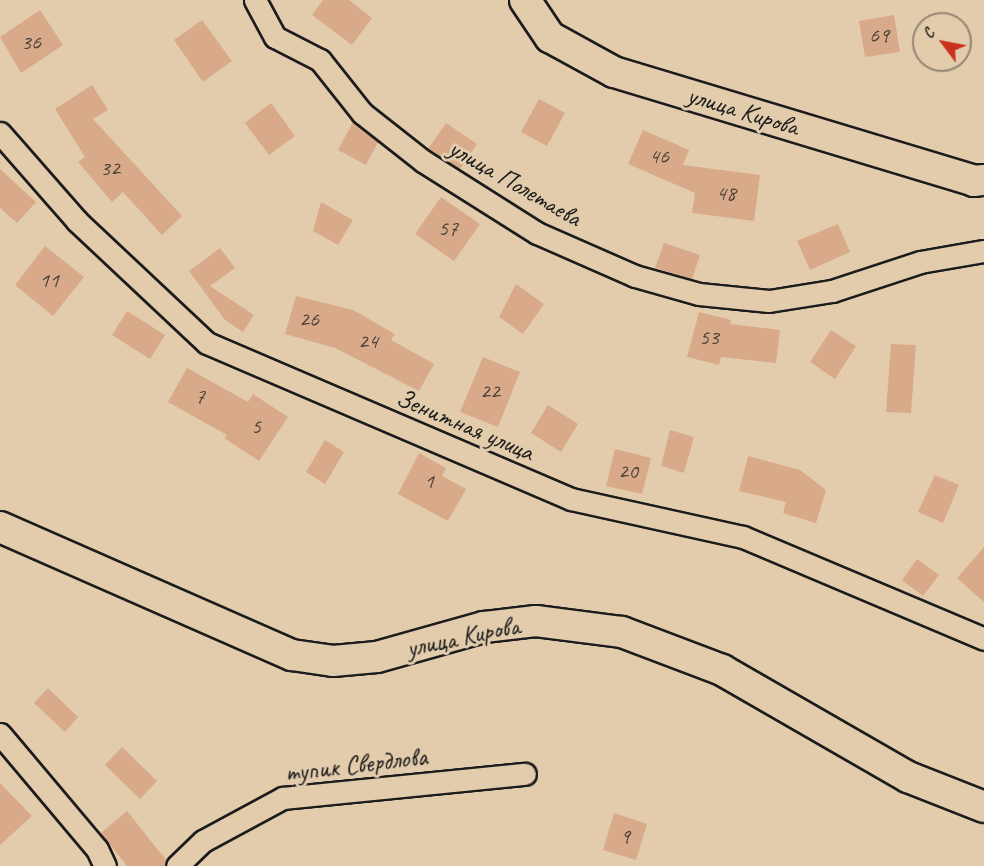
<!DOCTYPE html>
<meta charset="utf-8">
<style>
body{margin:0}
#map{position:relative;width:984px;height:866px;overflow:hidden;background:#e2ccac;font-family:Caveat,sans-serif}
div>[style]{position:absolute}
.building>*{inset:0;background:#d8aa8a}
.roads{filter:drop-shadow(2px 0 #1c1c1c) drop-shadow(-2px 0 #1c1c1c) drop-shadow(0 2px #1c1c1c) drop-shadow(0 -2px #1c1c1c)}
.street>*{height:21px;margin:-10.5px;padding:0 10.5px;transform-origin:10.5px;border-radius:10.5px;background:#e2ccac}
.secondary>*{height:30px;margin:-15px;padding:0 15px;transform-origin:15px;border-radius:15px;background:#e2ccac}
span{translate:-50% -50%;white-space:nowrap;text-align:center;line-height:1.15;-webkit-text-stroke:6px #e2ccac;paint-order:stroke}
.number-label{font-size:22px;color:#4b4038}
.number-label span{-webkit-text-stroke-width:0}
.street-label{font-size:26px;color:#1c1c1c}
.north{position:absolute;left:912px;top:12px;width:60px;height:60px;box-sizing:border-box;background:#e2ccac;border:2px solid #938672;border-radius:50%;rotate:302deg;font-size:16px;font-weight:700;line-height:24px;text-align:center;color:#1c1c1c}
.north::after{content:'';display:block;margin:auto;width:21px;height:27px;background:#c8321e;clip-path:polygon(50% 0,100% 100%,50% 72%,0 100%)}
</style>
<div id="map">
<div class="building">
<i style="clip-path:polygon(323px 0,349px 0,372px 18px,352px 45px,312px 15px)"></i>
<i style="clip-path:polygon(40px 10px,63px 45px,21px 73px,0 37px)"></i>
<i style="clip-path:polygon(894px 15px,900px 52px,865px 57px,859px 21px)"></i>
<i style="clip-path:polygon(202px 20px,232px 61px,203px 82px,174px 40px)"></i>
<i style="clip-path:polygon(92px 85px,108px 110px,93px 119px,182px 216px,162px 235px,123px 192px,112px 202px,78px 162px,85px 157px,55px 109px)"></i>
<i style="clip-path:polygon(539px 99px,565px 113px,547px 146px,521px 132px)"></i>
<i style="clip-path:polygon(271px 103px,295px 136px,269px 155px,245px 123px)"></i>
<i style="clip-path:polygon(353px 122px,378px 142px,366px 165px,338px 150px)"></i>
<i style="clip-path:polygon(446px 123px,477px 144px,460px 169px,428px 149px)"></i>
<i style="clip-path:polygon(643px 130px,689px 150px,683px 165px,760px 175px,754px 221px,692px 213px,695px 193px,628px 164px)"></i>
<i style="clip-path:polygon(0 169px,36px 202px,17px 223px,0 208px)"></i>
<i style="clip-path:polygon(441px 197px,480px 224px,454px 261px,415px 234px)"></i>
<i style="clip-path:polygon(321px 202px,353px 220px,338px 245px,313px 231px)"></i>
<i style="clip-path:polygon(838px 224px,850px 252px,810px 270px,797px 241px)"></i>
<i style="clip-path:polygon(664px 243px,700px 255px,692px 279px,655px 268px)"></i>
<i style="clip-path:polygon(45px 246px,84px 277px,53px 316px,15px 285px)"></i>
<i style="clip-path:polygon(220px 248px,235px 268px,210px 286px,254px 315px,243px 332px,225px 320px,189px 271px)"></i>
<i style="clip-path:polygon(516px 284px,544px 304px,523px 334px,499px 317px)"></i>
<i style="clip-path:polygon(296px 296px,353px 310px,395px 334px,391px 340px,434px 364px,419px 391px,335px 348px,285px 334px)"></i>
<i style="clip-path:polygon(127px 311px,165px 335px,150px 359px,112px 335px)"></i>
<i style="clip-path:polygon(699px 312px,731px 320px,730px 324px,780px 330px,776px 363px,721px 357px,719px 365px,687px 357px)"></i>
<i style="clip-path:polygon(831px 330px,856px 346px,835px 379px,810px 362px)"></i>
<i style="clip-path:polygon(891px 344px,916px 345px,911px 413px,886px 412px)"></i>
<i style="clip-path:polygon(483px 357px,520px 372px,498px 427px,460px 412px)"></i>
<i style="clip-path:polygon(187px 368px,248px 402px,253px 394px,288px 417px,259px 461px,224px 438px,227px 435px,168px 402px)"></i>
<i style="clip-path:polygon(548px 405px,578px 424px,561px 452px,531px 433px)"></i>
<i style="clip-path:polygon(670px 430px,694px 437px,684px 473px,661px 466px)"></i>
<i style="clip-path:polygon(325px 440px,344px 452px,325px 484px,306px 472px)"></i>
<i style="clip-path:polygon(615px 449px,651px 458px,642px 494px,606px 486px)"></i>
<i style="clip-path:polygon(419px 453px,446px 468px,442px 476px,466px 489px,448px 521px,398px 494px)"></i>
<i style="clip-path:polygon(748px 456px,800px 470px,826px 490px,816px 523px,783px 513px,786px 502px,739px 491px)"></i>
<i style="clip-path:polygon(935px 475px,959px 485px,943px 523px,918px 512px)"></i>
<i style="clip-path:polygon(984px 547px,984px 602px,957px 578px)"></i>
<i style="clip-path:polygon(917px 559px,939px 575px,923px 596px,902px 580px)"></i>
<i style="clip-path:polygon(48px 688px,78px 717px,65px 732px,34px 703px)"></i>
<i style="clip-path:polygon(122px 747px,157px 781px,140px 799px,105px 765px)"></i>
<i style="clip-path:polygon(0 783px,32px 816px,0 845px)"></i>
<i style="clip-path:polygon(127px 811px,166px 860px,165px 866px,127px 866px,101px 833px)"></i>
<i style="clip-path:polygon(614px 813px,647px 824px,636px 860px,603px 850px)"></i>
</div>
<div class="roads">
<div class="street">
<i style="left:255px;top:0;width:42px;rotate:61.6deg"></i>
<i style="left:275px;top:37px;width:51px;rotate:27.1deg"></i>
<i style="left:320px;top:60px;width:68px;rotate:51.6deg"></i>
<i style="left:362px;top:113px;width:78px;rotate:38.2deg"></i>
<i style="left:423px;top:161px;width:135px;rotate:32.3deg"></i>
<i style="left:537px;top:233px;width:107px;rotate:23.7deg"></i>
<i style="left:635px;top:276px;width:66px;rotate:15.7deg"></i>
<i style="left:699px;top:294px;width:70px;rotate:5.7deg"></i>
<i style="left:769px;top:301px;width:64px;rotate:-9deg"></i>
<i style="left:832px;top:291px;width:93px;rotate:-18.2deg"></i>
<i style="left:920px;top:262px;width:65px;rotate:-9.8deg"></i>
<i style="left:0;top:133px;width:117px;rotate:48.8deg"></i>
<i style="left:77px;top:221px;width:178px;rotate:43.2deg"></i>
<i style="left:207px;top:343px;width:396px;rotate:23.2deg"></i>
<i style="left:571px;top:499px;width:176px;rotate:12.5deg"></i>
<i style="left:743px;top:537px;width:262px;rotate:22.9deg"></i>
<i style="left:0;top:734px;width:150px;rotate:49.9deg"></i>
<i style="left:97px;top:849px;width:19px;rotate:65deg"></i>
<i style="left:177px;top:866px;width:36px;rotate:-44deg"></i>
<i style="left:203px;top:841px;width:91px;rotate:-28.3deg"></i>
<i style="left:283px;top:798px;width:243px;rotate:-5.7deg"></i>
</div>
<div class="secondary">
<i style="left:525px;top:0;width:45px;rotate:56deg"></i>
<i style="left:550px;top:37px;width:73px;rotate:28.7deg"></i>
<i style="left:614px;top:72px;width:376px;rotate:16.8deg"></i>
<i style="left:974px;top:181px;width:10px;rotate:-6deg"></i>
<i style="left:0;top:527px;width:319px;rotate:23.7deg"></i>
<i style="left:292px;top:655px;width:41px;rotate:8.3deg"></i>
<i style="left:333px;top:661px;width:44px;rotate:-5.2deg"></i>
<i style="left:377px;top:657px;width:111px;rotate:-15.7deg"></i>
<i style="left:484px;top:627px;width:52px;rotate:-6.6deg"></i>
<i style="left:536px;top:621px;width:87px;rotate:7.3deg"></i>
<i style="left:622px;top:632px;width:107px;rotate:20.8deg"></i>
<i style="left:722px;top:670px;width:215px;rotate:29.9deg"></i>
<i style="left:908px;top:777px;width:82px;rotate:21.5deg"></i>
</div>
</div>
<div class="number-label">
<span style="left:879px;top:36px">69</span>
<span style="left:31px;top:43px">36</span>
<span style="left:659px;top:157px">46</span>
<span style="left:110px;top:169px">32</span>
<span style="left:726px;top:194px">48</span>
<span style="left:448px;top:229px">57</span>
<span style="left:49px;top:281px">11</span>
<span style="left:309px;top:320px">26</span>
<span style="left:709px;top:338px">53</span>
<span style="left:368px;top:342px">24</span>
<span style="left:490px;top:392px">22</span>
<span style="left:200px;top:397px">7</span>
<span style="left:256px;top:427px">5</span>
<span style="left:628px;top:472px">20</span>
<span style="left:429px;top:482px">1</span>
<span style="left:625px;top:837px">9</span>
</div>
<div class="street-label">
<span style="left:743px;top:111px;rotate:17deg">улица Кирова</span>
<span style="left:515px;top:183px;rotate:30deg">улица Полетаева</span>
<span style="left:465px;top:425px;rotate:23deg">Зенитная улица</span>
<span style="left:463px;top:637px;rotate:-12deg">улица Кирова</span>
<span style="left:356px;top:765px;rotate:-7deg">тупик Свердлова</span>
</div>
<div class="north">С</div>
</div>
